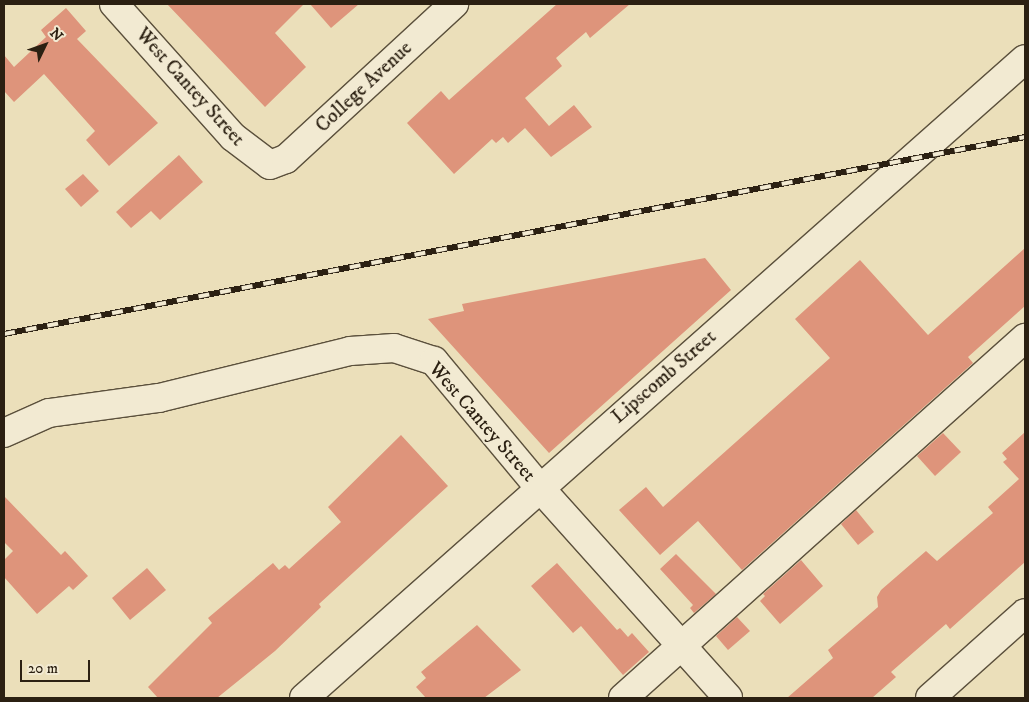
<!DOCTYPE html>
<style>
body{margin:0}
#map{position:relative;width:1029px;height:702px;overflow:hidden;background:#ebdfba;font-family:"IM FELL DW Pica",serif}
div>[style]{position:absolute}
.building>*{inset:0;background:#de947b}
.roads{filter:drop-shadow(1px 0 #5b503c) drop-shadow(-1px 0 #5b503c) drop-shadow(0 1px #5b503c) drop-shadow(0 -1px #5b503c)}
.minor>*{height:28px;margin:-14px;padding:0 14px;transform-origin:14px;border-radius:14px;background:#f2ead2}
.rail>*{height:5.5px;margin-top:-2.75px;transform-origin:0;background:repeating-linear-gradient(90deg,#f2ead2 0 11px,#2b2012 0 22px);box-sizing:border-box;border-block:1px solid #2b2012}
span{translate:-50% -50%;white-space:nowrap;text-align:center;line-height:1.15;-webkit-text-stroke:4px #f2ead2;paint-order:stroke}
.street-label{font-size:20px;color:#2b2012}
.frame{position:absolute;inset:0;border:5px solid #2b2012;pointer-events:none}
.north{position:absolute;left:20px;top:20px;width:50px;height:50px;-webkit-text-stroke:4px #f2ead2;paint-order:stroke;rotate:48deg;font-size:14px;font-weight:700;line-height:20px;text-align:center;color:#2b2012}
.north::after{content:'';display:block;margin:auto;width:18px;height:22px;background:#2b2012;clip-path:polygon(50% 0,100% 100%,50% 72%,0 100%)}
.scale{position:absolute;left:20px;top:660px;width:70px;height:22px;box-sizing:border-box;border:2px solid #2b2012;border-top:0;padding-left:6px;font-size:15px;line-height:18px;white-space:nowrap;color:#2b2012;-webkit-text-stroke:4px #f2ead2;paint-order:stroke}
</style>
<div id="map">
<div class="building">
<i style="clip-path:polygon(167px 4px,304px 4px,275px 33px,306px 67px,265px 107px)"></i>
<i style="clip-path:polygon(310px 4px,359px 4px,331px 28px)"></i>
<i style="clip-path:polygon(557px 4px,630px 4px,590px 38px,586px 32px,556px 58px,562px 66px,525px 98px,549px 126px,574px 105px,592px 127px,551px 157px,525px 128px,508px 143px,503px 137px,496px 143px,492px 139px,454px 174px,407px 123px,441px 91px,449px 100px)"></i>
<i style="clip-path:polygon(66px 8px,86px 31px,77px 39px,158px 123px,109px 166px,86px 140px,95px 131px,44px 74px,14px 102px,4px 91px,4px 55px,14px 67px,46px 37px,41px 30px)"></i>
<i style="clip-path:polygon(179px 155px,203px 182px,160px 220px,151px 211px,131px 228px,116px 212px)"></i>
<i style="clip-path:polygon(83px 174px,99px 191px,81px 207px,65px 189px)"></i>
<i style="clip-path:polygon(1025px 248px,1025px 306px,968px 357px,973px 363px,742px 570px,698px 521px,660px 555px,619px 510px,646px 487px,663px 507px,830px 358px,795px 319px,860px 260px,928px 335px)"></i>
<i style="clip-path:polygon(705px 258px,731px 290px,549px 453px,428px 319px,464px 311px,462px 304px)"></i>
<i style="clip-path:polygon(1025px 432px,1025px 562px,950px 629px,946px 624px,891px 672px,896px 677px,872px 698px,787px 698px,833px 658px,828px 650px,878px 607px,877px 597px,881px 590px,926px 551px,937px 561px,993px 513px,988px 507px,1019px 479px,1003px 462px,1007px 459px,1002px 453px)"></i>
<i style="clip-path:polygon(943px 433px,961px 452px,935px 476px,917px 456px)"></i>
<i style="clip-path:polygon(401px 435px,448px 486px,319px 604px,321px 607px,275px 651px,217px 698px,158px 698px,148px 687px,212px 623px,208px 618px,273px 563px,279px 570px,285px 565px,289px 569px,341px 522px,328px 507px)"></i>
<i style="clip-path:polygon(4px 496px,61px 555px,65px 551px,88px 576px,73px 590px,69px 586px,37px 614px,4px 577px,4px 560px,13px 551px,4px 542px)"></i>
<i style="clip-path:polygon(856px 510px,874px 532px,858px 545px,841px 524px)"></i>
<i style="clip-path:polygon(676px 554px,716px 594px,694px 613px,690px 608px,693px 605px,660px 569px)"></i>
<i style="clip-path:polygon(801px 560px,823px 586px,780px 624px,760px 601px,765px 596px,763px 594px)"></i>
<i style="clip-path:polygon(557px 563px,617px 630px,620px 628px,628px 637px,632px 633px,649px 652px,623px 675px,581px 626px,573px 633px,531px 586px)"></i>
<i style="clip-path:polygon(147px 568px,166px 590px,130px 620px,112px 598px)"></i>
<i style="clip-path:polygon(737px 617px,750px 631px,728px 650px,716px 636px)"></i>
<i style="clip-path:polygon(477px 625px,521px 670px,484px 698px,426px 698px,416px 687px,426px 678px,421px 672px)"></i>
</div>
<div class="roads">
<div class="minor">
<i style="left:114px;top:4px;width:178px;rotate:48.2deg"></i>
<i style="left:233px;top:137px;width:46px;rotate:37.1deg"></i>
<i style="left:270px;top:165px;width:17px;rotate:-21deg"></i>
<i style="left:286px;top:159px;width:229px;rotate:-42.7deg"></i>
<i style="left:4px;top:433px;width:49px;rotate:-24deg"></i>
<i style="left:49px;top:413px;width:111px;rotate:-7.8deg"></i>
<i style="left:159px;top:398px;width:197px;rotate:-13.8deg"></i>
<i style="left:350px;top:351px;width:44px;rotate:-3.9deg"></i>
<i style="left:394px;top:348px;width:42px;rotate:18deg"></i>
<i style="left:434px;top:361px;width:164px;rotate:50.2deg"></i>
<i style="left:539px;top:487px;width:283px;rotate:48.1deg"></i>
<i style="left:304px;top:698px;width:963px;rotate:-41.55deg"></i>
<i style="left:623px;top:698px;width:540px;rotate:-41.85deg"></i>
<i style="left:930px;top:698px;width:127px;rotate:-41.8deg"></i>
</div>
</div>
<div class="rail">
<i style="left:4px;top:334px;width:1040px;rotate:-10.92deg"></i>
</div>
<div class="street-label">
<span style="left:190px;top:87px;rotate:48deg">West Cantey Street</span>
<span style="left:364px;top:87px;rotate:-43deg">College Avenue</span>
<span style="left:664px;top:377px;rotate:-41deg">Lipscomb Street</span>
<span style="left:482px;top:422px;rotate:49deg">West Cantey Street</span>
</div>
<div class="frame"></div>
<div class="north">N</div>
<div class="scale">20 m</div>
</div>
